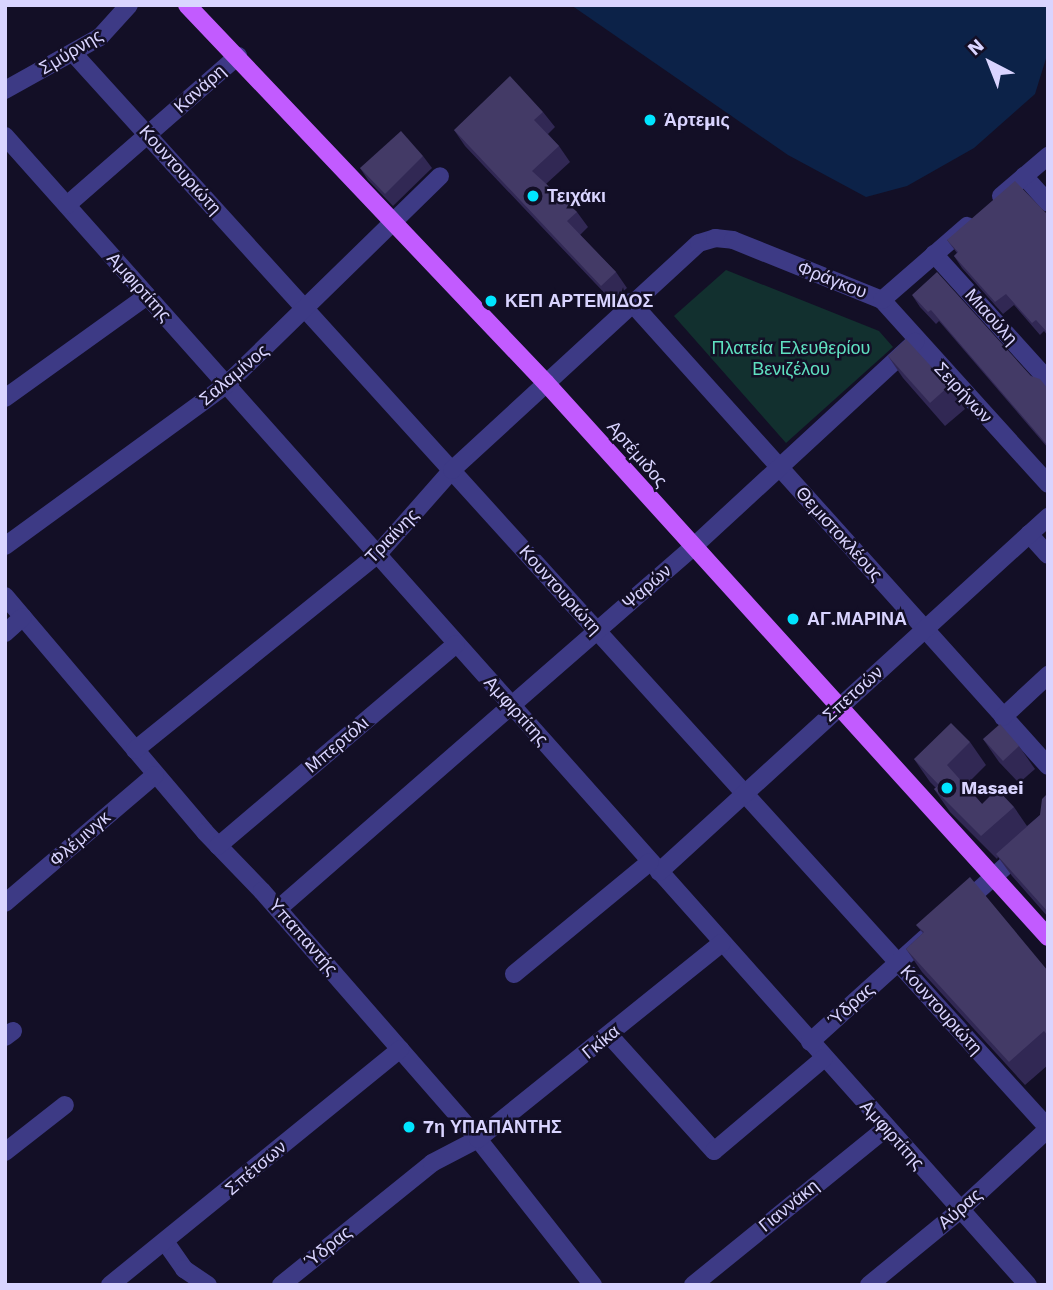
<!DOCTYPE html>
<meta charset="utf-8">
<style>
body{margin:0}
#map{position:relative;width:1053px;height:1290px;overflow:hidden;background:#130f26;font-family:"Work Sans",sans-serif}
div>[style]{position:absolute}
.green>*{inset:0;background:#12302f}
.water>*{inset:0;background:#0c2248}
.minor>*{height:18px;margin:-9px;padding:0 9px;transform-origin:9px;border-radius:9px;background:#3d3a85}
.major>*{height:18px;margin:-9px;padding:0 9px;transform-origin:9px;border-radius:9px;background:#c25bff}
.wall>*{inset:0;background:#312854}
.building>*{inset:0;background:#433a66}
.dots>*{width:19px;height:19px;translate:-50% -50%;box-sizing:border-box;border:4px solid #130f26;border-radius:50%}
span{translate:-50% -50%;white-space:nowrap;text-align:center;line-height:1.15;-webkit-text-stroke:5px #130f26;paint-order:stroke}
.street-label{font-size:18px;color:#d9d4ff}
.poi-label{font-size:18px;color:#d9d4ff;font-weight:700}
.left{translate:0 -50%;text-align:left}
.park-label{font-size:18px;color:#5fe0c0}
.frame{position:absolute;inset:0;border:7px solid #d9d4ff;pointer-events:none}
.north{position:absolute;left:955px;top:28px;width:70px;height:70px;-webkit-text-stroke:5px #130f26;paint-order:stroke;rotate:318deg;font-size:19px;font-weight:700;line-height:28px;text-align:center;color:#d9d4ff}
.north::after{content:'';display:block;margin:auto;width:24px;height:32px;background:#d9d4ff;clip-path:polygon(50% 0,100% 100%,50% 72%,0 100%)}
</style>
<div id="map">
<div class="green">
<i style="clip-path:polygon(726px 270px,879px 331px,893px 347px,786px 443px,674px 316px)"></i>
</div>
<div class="water">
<i style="clip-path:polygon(571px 5px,1048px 5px,1048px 52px,1035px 94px,974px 148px,907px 186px,866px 197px,788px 155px)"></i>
</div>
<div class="minor">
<i style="left:73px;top:53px;width:1451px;rotate:47.79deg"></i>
<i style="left:5px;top:90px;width:109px;rotate:-29.2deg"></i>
<i style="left:100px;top:37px;width:43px;rotate:-47.8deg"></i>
<i style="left:5px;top:136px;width:1538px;rotate:48.32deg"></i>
<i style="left:1024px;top:176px;width:36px;rotate:48deg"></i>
<i style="left:1001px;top:196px;width:62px;rotate:-40.4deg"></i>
<i style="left:67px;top:205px;width:227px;rotate:-41.1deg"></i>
<i style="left:934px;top:254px;width:170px;rotate:47.9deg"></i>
<i style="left:882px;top:300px;width:248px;rotate:47.9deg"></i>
<i style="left:631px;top:302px;width:624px;rotate:48.05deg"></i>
<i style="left:5px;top:398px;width:175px;rotate:-35.7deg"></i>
<i style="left:1029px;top:534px;width:28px;rotate:48deg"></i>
<i style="left:5px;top:546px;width:273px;rotate:-36.1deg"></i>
<i style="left:226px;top:385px;width:299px;rotate:-44.3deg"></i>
<i style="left:5px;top:596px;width:309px;rotate:49.7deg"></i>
<i style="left:205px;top:832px;width:82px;rotate:46deg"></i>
<i style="left:262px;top:891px;width:329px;rotate:48.9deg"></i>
<i style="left:478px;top:1139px;width:186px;rotate:51.8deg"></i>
<i style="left:5px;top:633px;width:24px;rotate:-42deg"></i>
<i style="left:1003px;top:717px;width:62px;rotate:-43deg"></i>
<i style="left:135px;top:750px;width:311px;rotate:-38.9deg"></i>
<i style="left:377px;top:555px;width:113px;rotate:-48.6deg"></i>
<i style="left:452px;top:470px;width:335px;rotate:-42.6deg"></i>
<i style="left:699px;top:243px;width:17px;rotate:-17deg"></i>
<i style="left:715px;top:238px;width:18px;rotate:6deg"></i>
<i style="left:733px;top:240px;width:161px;rotate:21.9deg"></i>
<i style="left:882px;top:300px;width:113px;rotate:-41deg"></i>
<i style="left:218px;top:846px;width:312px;rotate:-40.3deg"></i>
<i style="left:659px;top:872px;width:527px;rotate:-42.38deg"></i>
<i style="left:5px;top:903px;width:197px;rotate:-40.5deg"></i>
<i style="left:962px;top:905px;width:115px;rotate:-41.8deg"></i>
<i style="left:278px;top:909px;width:549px;rotate:-41.09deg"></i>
<i style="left:692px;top:548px;width:304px;rotate:-42.7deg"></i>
<i style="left:514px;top:974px;width:176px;rotate:-39.5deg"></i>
<i style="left:610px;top:1036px;width:155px;rotate:47.9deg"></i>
<i style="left:714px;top:1151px;width:144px;rotate:-40.2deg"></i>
<i style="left:5px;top:1037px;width:10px;rotate:-37deg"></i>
<i style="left:810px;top:1042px;width:155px;rotate:-42.1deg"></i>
<i style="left:5px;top:1152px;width:76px;rotate:-38.1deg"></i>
<i style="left:166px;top:1243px;width:32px;rotate:55deg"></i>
<i style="left:184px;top:1269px;width:29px;rotate:34deg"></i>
<i style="left:110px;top:1285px;width:374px;rotate:-39.1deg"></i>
<i style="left:281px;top:1285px;width:194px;rotate:-38.9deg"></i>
<i style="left:432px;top:1163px;width:52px;rotate:-27.6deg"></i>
<i style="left:478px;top:1139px;width:313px;rotate:-38.8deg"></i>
<i style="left:693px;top:1285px;width:249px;rotate:-39.1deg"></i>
<i style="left:869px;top:1285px;width:117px;rotate:-39.4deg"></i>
<i style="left:959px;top:1211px;width:121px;rotate:-42.7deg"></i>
</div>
<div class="major">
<i style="left:187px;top:5px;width:521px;rotate:46.48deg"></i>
<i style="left:546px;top:383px;width:748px;rotate:47.82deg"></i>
</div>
<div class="wall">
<i style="clip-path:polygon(543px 112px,555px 127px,548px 134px,559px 146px,570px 162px,546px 184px,577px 212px,588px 227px,580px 235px,616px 272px,627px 288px,612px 301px,465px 146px,454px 130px)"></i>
<i style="clip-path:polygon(423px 156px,432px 168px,393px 206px,368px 180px,360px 168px)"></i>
<i style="clip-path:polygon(1048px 215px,1048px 336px,1044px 331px,1040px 335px,1014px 305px,1003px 314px,962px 268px,954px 256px,957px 253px,947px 240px)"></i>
<i style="clip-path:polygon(912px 295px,1031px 376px,1048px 389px,1048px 448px,939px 321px,936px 324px,920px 307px)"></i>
<i style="clip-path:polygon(888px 356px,949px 386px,965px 409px,945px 426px,903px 378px)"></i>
<i style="clip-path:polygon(983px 739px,1019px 746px,1035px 769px,1019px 783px,999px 762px)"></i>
<i style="clip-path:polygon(970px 742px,986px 765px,966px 785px,982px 804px,1014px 807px,1027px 826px,1040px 815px,1048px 793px,1048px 917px,1012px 876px,998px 857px,997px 859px,950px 812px,934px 789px,936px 788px,930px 782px,914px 759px)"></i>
<i style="clip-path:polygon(916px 925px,1048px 971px,1048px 1065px,1025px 1085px,922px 972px,906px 949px,923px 933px)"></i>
</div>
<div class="building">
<i style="clip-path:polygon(510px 76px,543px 112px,534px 120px,559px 146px,532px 171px,577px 212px,567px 221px,616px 272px,601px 286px,454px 130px)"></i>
<i style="clip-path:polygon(401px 131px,423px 156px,385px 194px,360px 168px)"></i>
<i style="clip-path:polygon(1015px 181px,1048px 215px,1048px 333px,1036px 320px,1032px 323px,1006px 294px,995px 302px,954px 256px,958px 252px,947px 240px)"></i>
<i style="clip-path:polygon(937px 272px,1031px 376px,1040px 379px,1048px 389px,1048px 446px,931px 310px,928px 312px,912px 295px)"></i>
<i style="clip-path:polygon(906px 339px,949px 386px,930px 403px,888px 356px)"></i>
<i style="clip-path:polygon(951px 723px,970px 742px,947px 765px,982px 804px,997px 789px,1014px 807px,981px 836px,934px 789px,939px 785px,914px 759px)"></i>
<i style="clip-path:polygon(1000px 724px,1019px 746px,1003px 761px,983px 739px)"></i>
<i style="clip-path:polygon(1048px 793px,1048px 912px,996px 854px,1040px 815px,1042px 799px)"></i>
<i style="clip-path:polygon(970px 877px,1048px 971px,1048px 1036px,1044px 1031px,1009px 1062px,906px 949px,924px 932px,916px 925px)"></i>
</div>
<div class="dots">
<i style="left:650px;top:120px;background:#00e5ff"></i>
<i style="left:533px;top:196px;background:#00e5ff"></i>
<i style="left:491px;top:301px;background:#00e5ff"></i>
<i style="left:793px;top:619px;background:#00e5ff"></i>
<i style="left:947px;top:788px;background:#00e5ff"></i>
<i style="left:409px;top:1127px;background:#00e5ff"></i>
</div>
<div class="street-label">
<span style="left:71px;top:52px;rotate:-31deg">Σμύρνης</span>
<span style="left:200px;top:89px;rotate:-42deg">Κανάρη</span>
<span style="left:180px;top:170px;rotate:48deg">Κουντουριώτη</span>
<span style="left:832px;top:280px;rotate:21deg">Φράγκου</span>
<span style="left:139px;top:287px;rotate:48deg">Αμφιρτίτης</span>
<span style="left:991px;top:317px;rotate:48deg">Μιαούλη</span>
<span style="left:234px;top:375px;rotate:-40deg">Σαλαμίνος</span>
<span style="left:963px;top:393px;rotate:47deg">Σειρήνων</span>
<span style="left:637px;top:454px;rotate:49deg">Αρτέμιδος</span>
<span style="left:839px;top:534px;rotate:48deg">Θεμιστοκλέους</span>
<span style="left:392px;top:536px;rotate:-46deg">Τριαίνης</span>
<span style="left:647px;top:587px;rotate:-41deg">Ψαρών</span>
<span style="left:560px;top:590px;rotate:48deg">Κουντουριώτη</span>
<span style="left:853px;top:694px;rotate:-42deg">Σπετσών</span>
<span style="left:516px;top:711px;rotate:48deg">Αμφιρτίτης</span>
<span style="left:337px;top:745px;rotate:-40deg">Μπερτόλι</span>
<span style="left:80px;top:839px;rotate:-41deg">Φλέμινγκ</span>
<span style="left:303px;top:937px;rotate:49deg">Υπαπαντής</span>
<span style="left:851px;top:1005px;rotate:-42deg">Ύδρας</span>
<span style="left:941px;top:1010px;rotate:48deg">Κουντουριώτη</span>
<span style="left:601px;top:1042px;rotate:-39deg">Γκίκα</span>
<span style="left:892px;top:1135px;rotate:48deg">Αμφιρτίτης</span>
<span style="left:256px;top:1168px;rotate:-40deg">Σπέτσων</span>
<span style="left:789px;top:1206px;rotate:-39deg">Γιαννάκη</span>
<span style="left:960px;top:1209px;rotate:-41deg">Αύρας</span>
<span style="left:328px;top:1247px;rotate:-39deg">Ύδρας</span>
</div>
<div class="poi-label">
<span class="left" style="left:664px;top:120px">Άρτεμις</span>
<span class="left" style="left:547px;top:196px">Τειχάκι</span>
<span class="left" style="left:505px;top:301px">ΚΕΠ ΑΡΤΕΜΙΔΟΣ</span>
<span class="left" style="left:807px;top:619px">ΑΓ.ΜΑΡΙΝΑ</span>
<span class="left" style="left:961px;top:788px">Masaei</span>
<span class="left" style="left:423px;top:1127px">7η ΥΠΑΠΑΝΤΗΣ</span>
</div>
<div class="park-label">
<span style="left:791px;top:359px">Πλατεία Ελευθερίου<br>Βενιζέλου</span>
</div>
<div class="frame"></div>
<div class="north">N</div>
</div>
